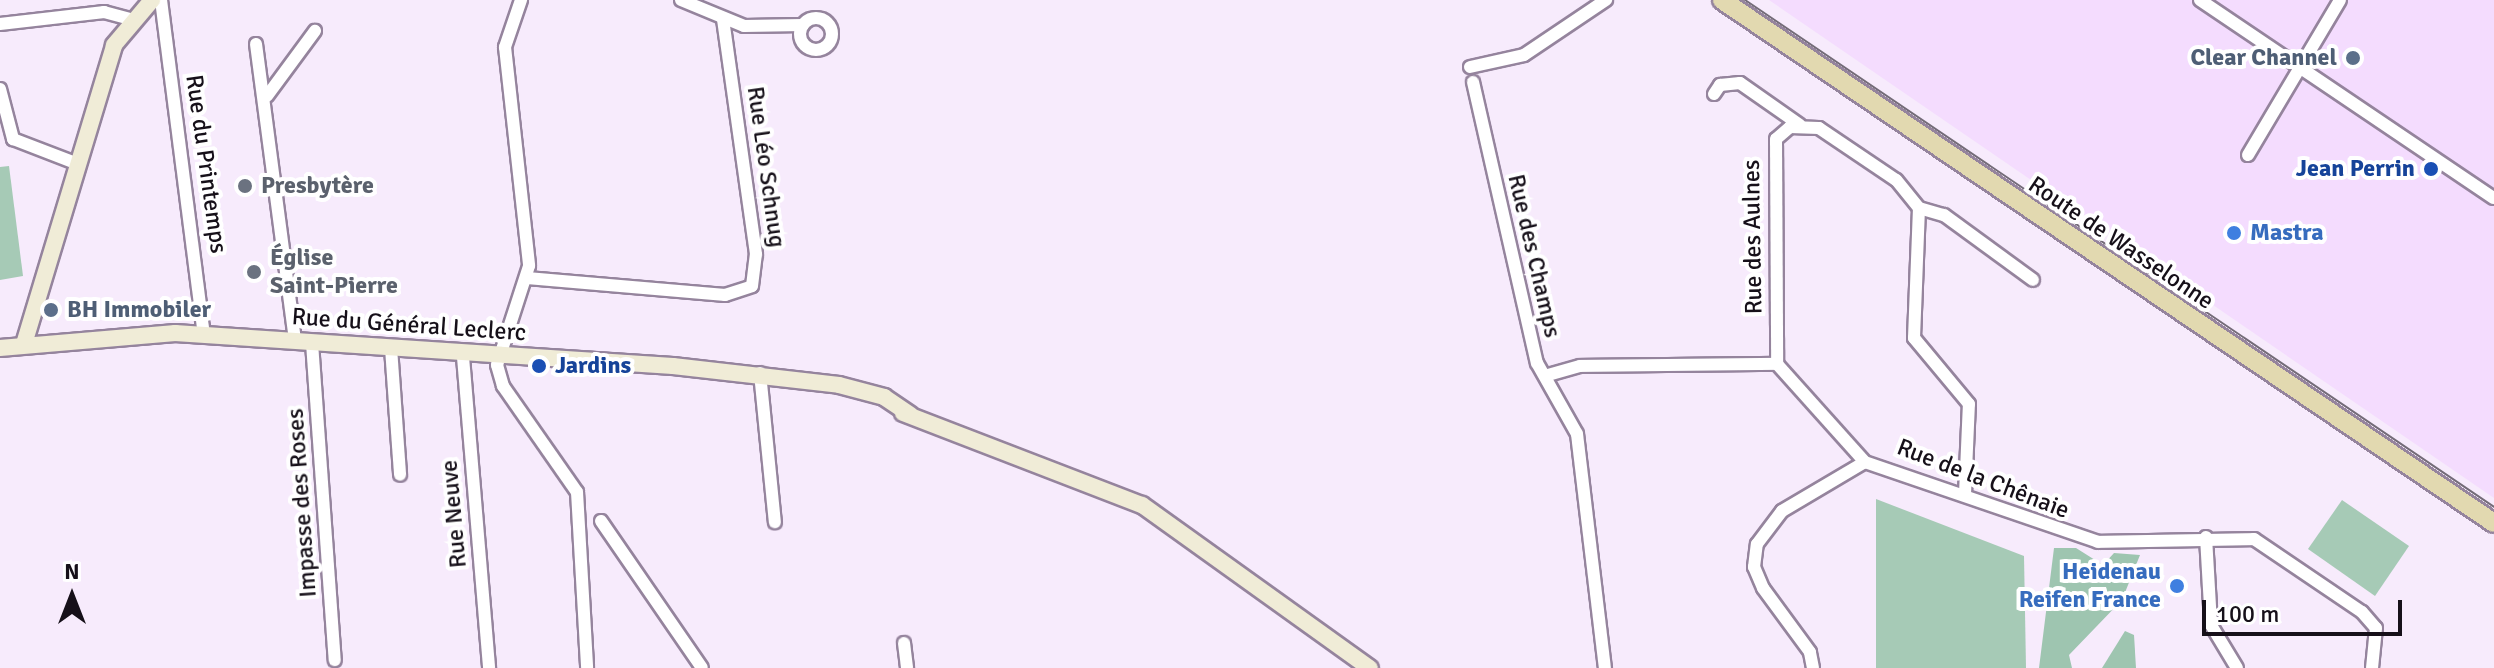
<!DOCTYPE html>
<meta charset="utf-8">
<style>
body{margin:0}
#map{position:relative;width:2494px;height:668px;overflow:hidden;background:#f7ebfc;font-family:Signika,sans-serif}
div>[style]{position:absolute}
.built>*{inset:0;background:#f4dcfe}
.green>*{inset:0;background:#a6cab6}
.forest>*{inset:0;background:#9ec5b0}
.roads{filter:drop-shadow(2px 0 #95849d) drop-shadow(-2px 0 #95849d) drop-shadow(0 2px #95849d) drop-shadow(0 -2px #95849d)}
.minor>*{height:12px;margin:-6px;padding:0 6px;transform-origin:6px;border-radius:6px;background:#fff}
.minor>.ring{margin:-6px;padding:0;box-sizing:content-box;background:none;border:12px solid #fff;border-radius:50%}
.secondary>*{height:16px;margin:-8px;padding:0 8px;transform-origin:8px;border-radius:8px;background:#f0ecd7}
.primary>*{height:18px;margin:-9px;padding:0 9px;transform-origin:9px;border-radius:9px;background:#e2d9b0}
.tram>*{height:2px;margin:-1px;padding:0 1px;transform-origin:1px;border-radius:1px;background:#746c78}
.dots>*{width:22px;height:22px;translate:-50% -50%;box-sizing:border-box;border:4px solid #fff;border-radius:50%}
span{translate:-50% -50%;white-space:nowrap;text-align:center;line-height:1.15;-webkit-text-stroke:8px #fff;paint-order:stroke}
.service-label{font-size:24px;color:#4e5e75;font-weight:700}
.right{translate:-100% -50%;text-align:right}
.left{translate:0 -50%;text-align:left}
.street-label{font-size:24px;color:#161019}
.transit-label{font-size:24px;color:#164399;font-weight:700}
.worship-label{font-size:24px;color:#5b616d;font-weight:700}
.shop-label{font-size:24px;color:#366cbe;font-weight:700}
.north{position:absolute;left:32px;top:556px;width:80px;height:80px;-webkit-text-stroke:6px #fff;paint-order:stroke;rotate:0deg;font-size:22px;font-weight:700;line-height:32px;text-align:center;color:#161019}
.north::after{content:'';display:block;margin:auto;width:28px;height:36px;background:#161019;clip-path:polygon(50% 0,100% 100%,50% 72%,0 100%)}
.scale{position:absolute;left:2202px;top:600px;width:200px;height:36px;box-sizing:border-box;border:4px solid #161019;border-top:0;padding-left:10px;font-size:24px;line-height:28px;white-space:nowrap;color:#161019;-webkit-text-stroke:6px #fff;paint-order:stroke}
</style>
<div id="map">
<div class="built">
<i style="clip-path:polygon(1769px 0,2494px 0,2494px 498px)"></i>
</div>
<div class="green">
<i style="clip-path:polygon(9px 166px,23px 276px,0 280px,0 167px)"></i>
<i style="clip-path:polygon(1876px 499px,2024px 556px,2026px 668px,1876px 668px)"></i>
<i style="clip-path:polygon(2342px 500px,2409px 546px,2375px 596px,2308px 549px)"></i>
</div>
<div class="forest">
<i style="clip-path:polygon(2054px 548px,2076px 548px,2103px 565px,2114px 553px,2140px 555px,2122px 600px,2069px 655px,2072px 668px,2039px 668px)"></i>
<i style="clip-path:polygon(2125px 631px,2134px 635px,2136px 668px,2102px 668px)"></i>
</div>
<div class="roads">
<div class="minor">
<i style="left:161px;top:0;width:338px;rotate:82.7deg"></i>
<i style="left:521px;top:0;width:50px;rotate:108.8deg"></i>
<i style="left:505px;top:47px;width:220px;rotate:83.7deg"></i>
<i style="left:529px;top:266px;width:104px;rotate:107.9deg"></i>
<i style="left:497px;top:365px;width:22px;rotate:74deg"></i>
<i style="left:503px;top:386px;width:129px;rotate:55.1deg"></i>
<i style="left:577px;top:492px;width:176px;rotate:86.7deg"></i>
<i style="left:681px;top:0;width:68px;rotate:22.4deg"></i>
<i style="left:744px;top:26px;width:59px;rotate:-1deg"></i>
<i style="left:2200px;top:0;width:354px;rotate:34deg"></i>
<i class="ring" style="left:800px;top:18px;width:20px;height:20px"></i>
<i style="left:0;top:24px;width:105px;rotate:-6.6deg"></i>
<i style="left:104px;top:12px;width:31px;rotate:15deg"></i>
<i style="left:256px;top:44px;width:300px;rotate:82.5deg"></i>
<i style="left:1470px;top:67px;width:55px;rotate:-12.5deg"></i>
<i style="left:1524px;top:55px;width:99px;rotate:-33.9deg"></i>
<i style="left:1473px;top:82px;width:288px;rotate:77.2deg"></i>
<i style="left:1537px;top:363px;width:81px;rotate:60.6deg"></i>
<i style="left:1577px;top:434px;width:236px;rotate:83.2deg"></i>
<i style="left:0;top:89px;width:52px;rotate:75.4deg"></i>
<i style="left:13px;top:139px;width:70px;rotate:21deg"></i>
<i style="left:1714px;top:94px;width:11px;rotate:-56deg"></i>
<i style="left:1720px;top:85px;width:20px;rotate:-6deg"></i>
<i style="left:1740px;top:83px;width:73px;rotate:35deg"></i>
<i style="left:267px;top:96px;width:81px;rotate:-53.6deg"></i>
<i style="left:2248px;top:155px;width:180px;rotate:-59.3deg"></i>
<i style="left:1919px;top:208px;width:36px;rotate:-129deg"></i>
<i style="left:1896px;top:180px;width:93px;rotate:-146deg"></i>
<i style="left:1819px;top:128px;width:29px;rotate:-178deg"></i>
<i style="left:1790px;top:127px;width:18px;rotate:139deg"></i>
<i style="left:1776px;top:139px;width:225px;rotate:89.7deg"></i>
<i style="left:1777px;top:364px;width:132px;rotate:48.1deg"></i>
<i style="left:1865px;top:462px;width:246px;rotate:18.9deg"></i>
<i style="left:2098px;top:542px;width:156px;rotate:-1.1deg"></i>
<i style="left:2254px;top:539px;width:130px;rotate:34.1deg"></i>
<i style="left:2362px;top:612px;width:21px;rotate:49deg"></i>
<i style="left:2376px;top:628px;width:40px;rotate:95.7deg"></i>
<i style="left:527px;top:278px;width:199px;rotate:4.9deg"></i>
<i style="left:725px;top:295px;width:28px;rotate:-18deg"></i>
<i style="left:752px;top:286px;width:32px;rotate:-83deg"></i>
<i style="left:756px;top:254px;width:238px;rotate:-98deg"></i>
<i style="left:312px;top:343px;width:318px;rotate:85.9deg"></i>
<i style="left:391px;top:348px;width:127px;rotate:85.9deg"></i>
<i style="left:463px;top:357px;width:312px;rotate:85.2deg"></i>
<i style="left:760px;top:373px;width:150px;rotate:84.3deg"></i>
<i style="left:1548px;top:375px;width:33px;rotate:-16deg"></i>
<i style="left:1580px;top:366px;width:197px;rotate:-0.6deg"></i>
<i style="left:1965px;top:494px;width:90px;rotate:-87.5deg"></i>
<i style="left:1969px;top:404px;width:86px;rotate:-129.8deg"></i>
<i style="left:1914px;top:338px;width:130px;rotate:-87.8deg"></i>
<i style="left:1919px;top:208px;width:26px;rotate:16deg"></i>
<i style="left:1944px;top:215px;width:110px;rotate:36.1deg"></i>
<i style="left:601px;top:521px;width:178px;rotate:55.5deg"></i>
<i style="left:2206px;top:537px;width:88px;rotate:86.7deg"></i>
<i style="left:2211px;top:625px;width:50px;rotate:58.8deg"></i>
<i style="left:904px;top:643px;width:25px;rotate:83deg"></i>
<i style="left:1813px;top:668px;width:16px;rotate:-101deg"></i>
<i style="left:1810px;top:652px;width:79px;rotate:-126.3deg"></i>
<i style="left:1763px;top:588px;width:23px;rotate:-113deg"></i>
<i style="left:1754px;top:567px;width:23px;rotate:-83deg"></i>
<i style="left:1757px;top:544px;width:41px;rotate:-52.9deg"></i>
<i style="left:1782px;top:511px;width:96px;rotate:-30.6deg"></i>
</div>
<div class="secondary">
<i style="left:24px;top:344px;width:312px;rotate:-73.2deg"></i>
<i style="left:114px;top:45px;width:59px;rotate:-49.8deg"></i>
<i style="left:0;top:348px;width:176px;rotate:-4.9deg"></i>
<i style="left:175px;top:333px;width:499px;rotate:3.8deg"></i>
<i style="left:673px;top:366px;width:167px;rotate:6.5deg"></i>
<i style="left:839px;top:385px;width:47px;rotate:14.9deg"></i>
<i style="left:884px;top:397px;width:32px;rotate:34deg"></i>
<i style="left:903px;top:413px;width:256px;rotate:21.1deg"></i>
<i style="left:1142px;top:505px;width:280px;rotate:35.6deg"></i>
</div>
<div class="primary">
<i style="left:1722px;top:0;width:932px;rotate:34.12deg"></i>
</div>
</div>
<div class="tram">
<i style="left:1745px;top:0;width:904px;rotate:34.09deg"></i>
</div>
<div class="dots">
<i style="left:2353px;top:58px;background:#5c6f8a"></i>
<i style="left:2431px;top:169px;background:#1a4fb4"></i>
<i style="left:245px;top:186px;background:#6b7280"></i>
<i style="left:2234px;top:233px;background:#3f7fe0"></i>
<i style="left:254px;top:272px;background:#6b7280"></i>
<i style="left:51px;top:310px;background:#5c6f8a"></i>
<i style="left:539px;top:366px;background:#1a4fb4"></i>
<i style="left:2177px;top:586px;background:#3f7fe0"></i>
</div>
<div class="service-label">
<span class="right" style="left:2337px;top:58px">Clear Channel</span>
<span class="left" style="left:67px;top:310px">BH Immobiler</span>
</div>
<div class="street-label">
<span style="left:206px;top:164px;rotate:82deg">Rue du Printemps</span>
<span style="left:766px;top:167px;rotate:82deg">Rue Léo Schnug</span>
<span style="left:1753px;top:237px;rotate:-91deg">Rue des Aulnes</span>
<span style="left:2121px;top:243px;rotate:34deg">Route de Wasselonne</span>
<span style="left:1534px;top:256px;rotate:77deg">Rue des Champs</span>
<span style="left:409px;top:325px;rotate:4deg">Rue du Général Leclerc</span>
<span style="left:1983px;top:479px;rotate:21deg">Rue de la Chênaie</span>
<span style="left:302px;top:503px;rotate:-94deg">Impasse des Roses</span>
<span style="left:454px;top:514px;rotate:-95deg">Rue Neuve</span>
</div>
<div class="transit-label">
<span class="right" style="left:2415px;top:169px">Jean Perrin</span>
<span class="left" style="left:555px;top:366px">Jardins</span>
</div>
<div class="worship-label">
<span class="left" style="left:261px;top:186px">Presbytère</span>
<span class="left" style="left:270px;top:272px">Église<br>Saint-Pierre</span>
</div>
<div class="shop-label">
<span class="left" style="left:2250px;top:233px">Mastra</span>
<span class="right" style="left:2161px;top:586px">Heidenau<br>Reifen France</span>
</div>
<div class="north">N</div>
<div class="scale">100 m</div>
</div>
